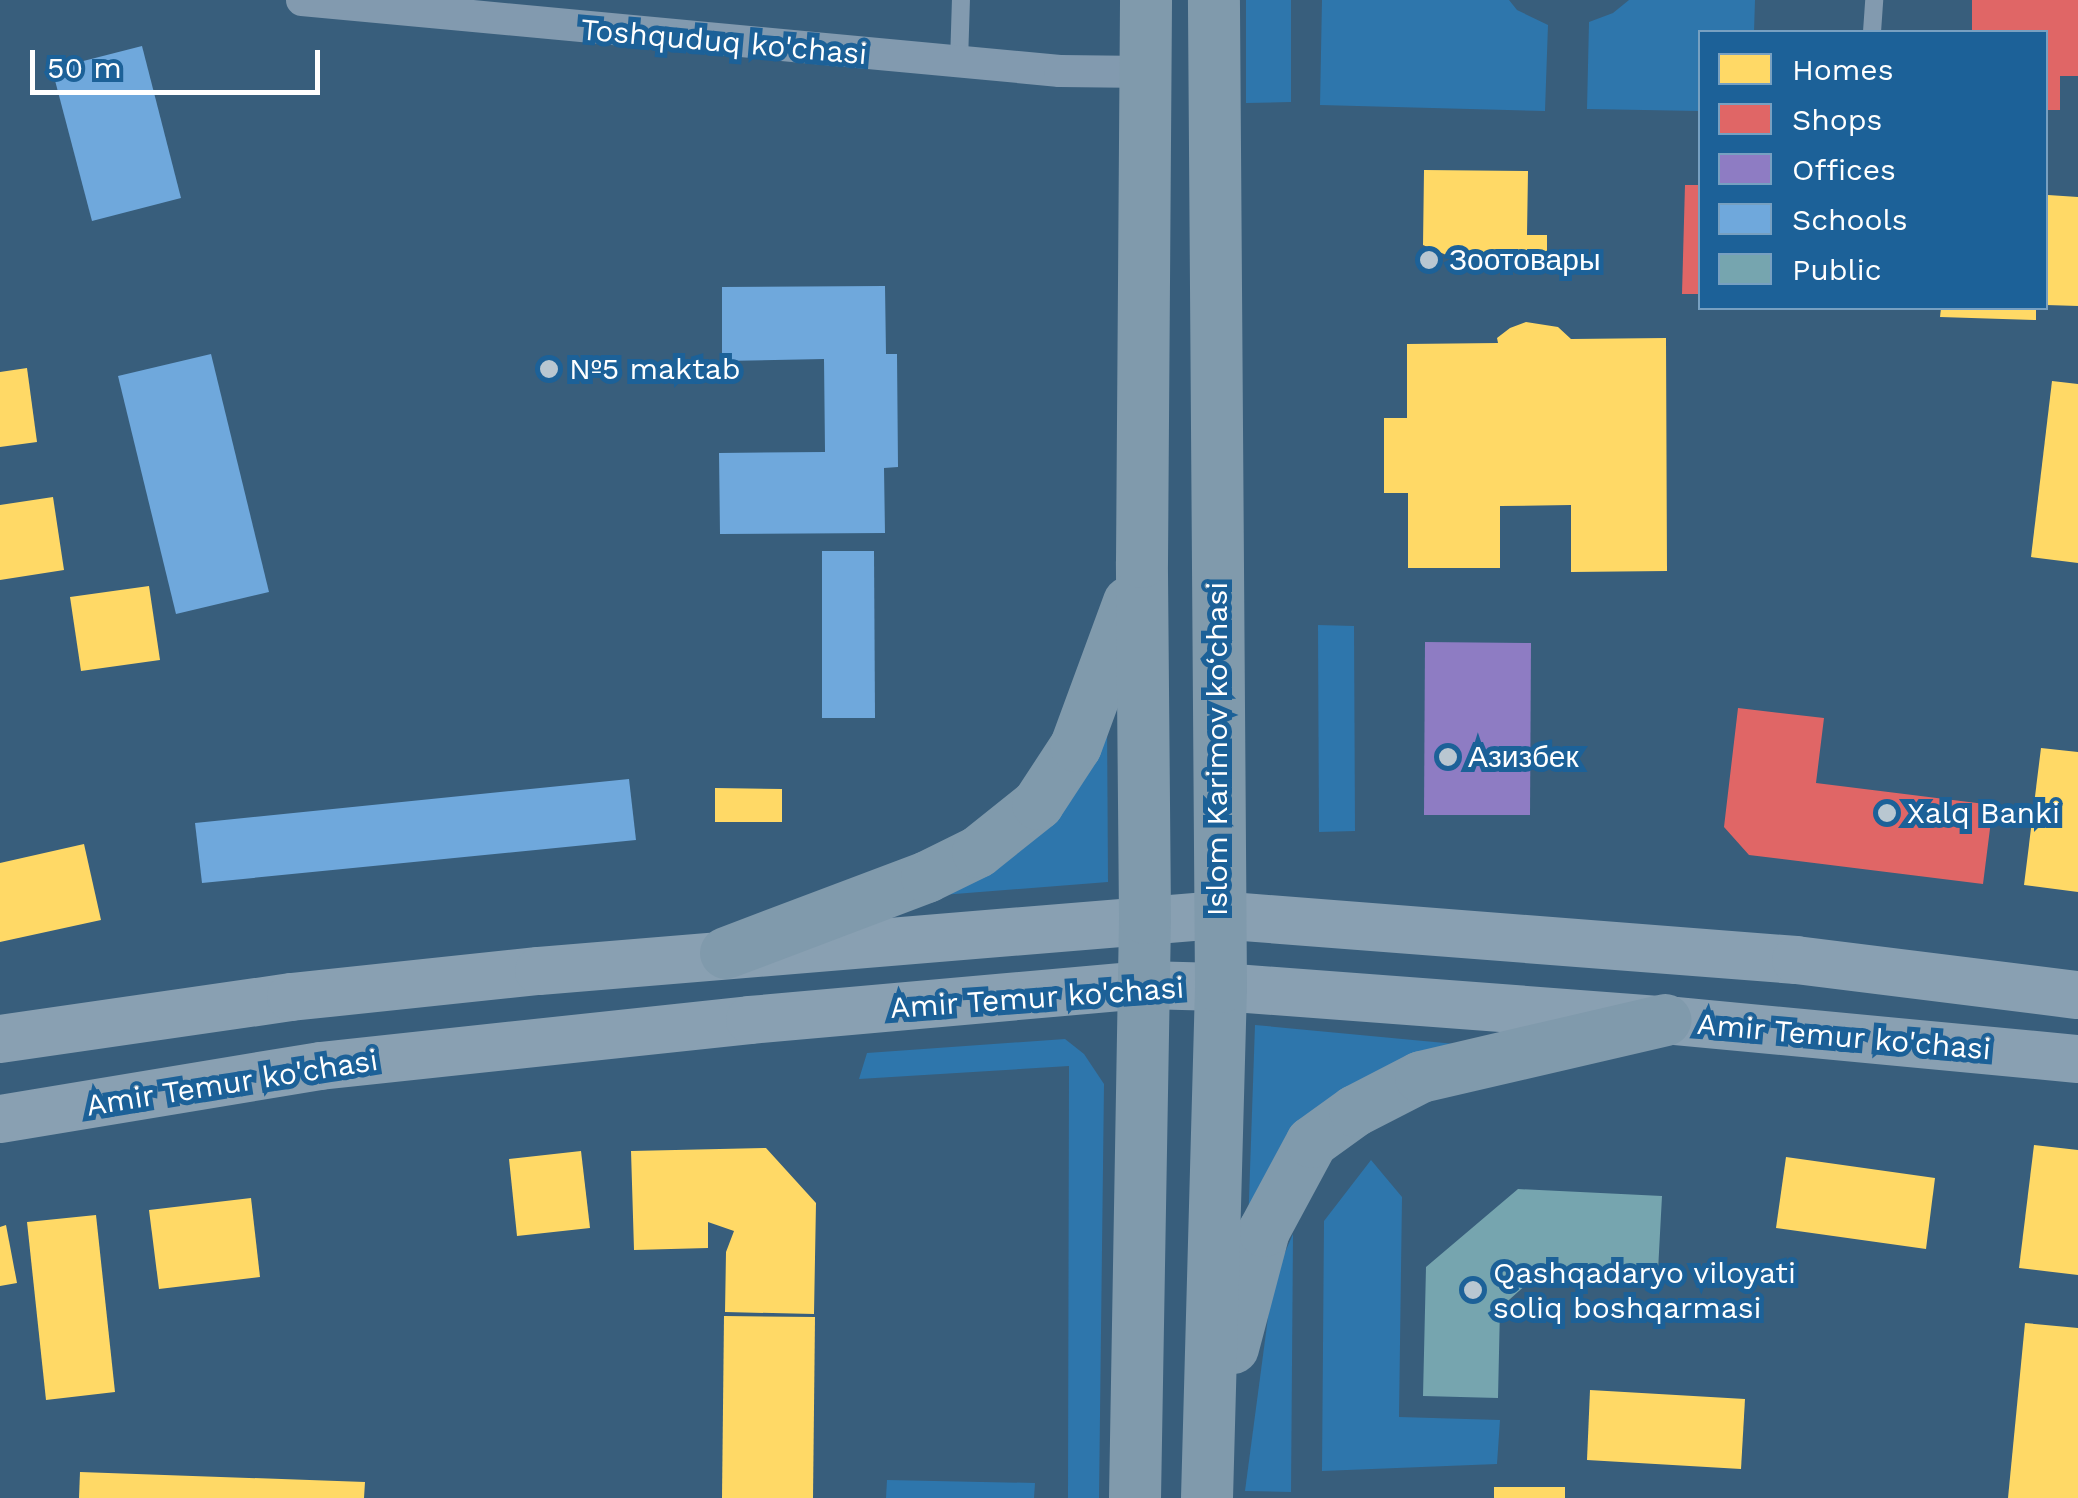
<!DOCTYPE html>
<meta charset="utf-8">
<style>
body{margin:0}
#map{position:relative;width:2078px;height:1498px;overflow:hidden;background:#385e7c;font-family:"Work Sans",sans-serif}
div>[style]{position:absolute}
.green>*{inset:0;background:#2e76ac}
.homes>*{inset:0;background:#ffd966}
.shops>*{inset:0;background:#e06666}
.offices>*{inset:0;background:#8e7cc3}
.schools>*{inset:0;background:#6fa8dc}
.public>*{inset:0;background:#76a5af}
.lane>*{height:18px;margin:-9px;padding:0 9px;transform-origin:9px;border-radius:9px;background:#829aaf}
.street>*{height:32px;margin:-16px;padding:0 16px;transform-origin:16px;border-radius:16px;background:#829aaf}
.secondary>*{height:48px;margin:-24px;padding:0 24px;transform-origin:24px;border-radius:24px;background:#89a0b2}
.primary>*{height:52px;margin:-26px;padding:0 26px;transform-origin:26px;border-radius:26px;background:#809aac}
.dots>*{width:28px;height:28px;translate:-50% -50%;box-sizing:border-box;border:5px solid #1c6198;border-radius:50%}
span{translate:-50% -50%;white-space:nowrap;text-align:center;line-height:1.15;-webkit-text-stroke:10px #1c6198;paint-order:stroke}
.street-label{font-size:30px;color:#fff}
.poi-label{font-size:30px;color:#fff}
.left{translate:0 -50%;text-align:left}
.legend{position:absolute;left:1698px;top:30px;width:350px;height:280px;box-sizing:border-box;background:#1c6198;border:2px solid #77a0c1;margin:0;padding:12px 18px;list-style:none;font-size:30px;color:#fff}
.legend li{display:flex;align-items:center;gap:20px;height:50px}
.legend b{width:50px;border:2px solid #77a0c1}
.scale{position:absolute;left:30px;top:50px;width:290px;height:45px;box-sizing:border-box;border:5px solid #fff;border-top:0;padding-left:12px;font-size:30px;line-height:35px;white-space:nowrap;color:#fff;-webkit-text-stroke:8px #1c6198;paint-order:stroke}
</style>
<div id="map">
<div class="green">
<i style="clip-path:polygon(1246px 0,1291px 0,1291px 102px,1246px 103px)"></i>
<i style="clip-path:polygon(1322px 0,1509px 0,1517px 10px,1548px 25px,1545px 111px,1320px 105px)"></i>
<i style="clip-path:polygon(1629px 0,1755px 0,1754px 32px,1700px 32px,1700px 111px,1587px 109px,1589px 22px,1613px 13px)"></i>
<i style="clip-path:polygon(1318px 625px,1354px 626px,1355px 831px,1319px 832px)"></i>
<i style="clip-path:polygon(1107px 720px,1108px 882px,942px 895px)"></i>
<i style="clip-path:polygon(1255px 1025px,1466px 1045px,1248px 1228px)"></i>
<i style="clip-path:polygon(1065px 1039px,1084px 1054px,1104px 1084px,1099px 1498px,1068px 1498px,1069px 1066px,859px 1079px,867px 1053px)"></i>
<i style="clip-path:polygon(1371px 1160px,1402px 1197px,1399px 1417px,1500px 1420px,1497px 1464px,1322px 1471px,1324px 1221px)"></i>
<i style="clip-path:polygon(1293px 1234px,1291px 1492px,1245px 1491px,1273px 1280px)"></i>
<i style="clip-path:polygon(887px 1480px,1035px 1483px,1034px 1498px,886px 1498px)"></i>
</div>
<div class="homes">
<i style="clip-path:polygon(1424px 170px,1528px 171px,1527px 235px,1547px 235px,1547px 270px,1479px 269px,1423px 245px)"></i>
<i style="clip-path:polygon(2048px 195px,2078px 197px,2078px 306px,2046px 305px)"></i>
<i style="clip-path:polygon(1941px 308px,2036px 308px,2036px 320px,1940px 317px)"></i>
<i style="clip-path:polygon(1526px 322px,1558px 327px,1571px 339px,1666px 338px,1667px 571px,1571px 572px,1571px 505px,1500px 506px,1500px 568px,1408px 568px,1408px 493px,1384px 493px,1384px 418px,1407px 418px,1407px 344px,1498px 343px,1497px 338px,1510px 328px)"></i>
<i style="clip-path:polygon(27px 368px,37px 442px,0 447px,0 372px)"></i>
<i style="clip-path:polygon(2052px 381px,2078px 384px,2078px 563px,2031px 557px)"></i>
<i style="clip-path:polygon(53px 497px,64px 570px,0 580px,0 505px)"></i>
<i style="clip-path:polygon(149px 586px,160px 660px,81px 671px,70px 597px)"></i>
<i style="clip-path:polygon(2041px 748px,2078px 752px,2078px 892px,2024px 885px)"></i>
<i style="clip-path:polygon(715px 788px,782px 789px,782px 822px,715px 822px)"></i>
<i style="clip-path:polygon(84px 844px,101px 920px,0 942px,0 863px)"></i>
<i style="clip-path:polygon(2034px 1145px,2078px 1150px,2078px 1275px,2019px 1268px)"></i>
<i style="clip-path:polygon(766px 1148px,816px 1203px,814px 1314px,725px 1312px,726px 1252px,734px 1231px,708px 1222px,708px 1248px,634px 1250px,631px 1151px)"></i>
<i style="clip-path:polygon(581px 1151px,590px 1228px,517px 1236px,509px 1159px)"></i>
<i style="clip-path:polygon(1786px 1157px,1935px 1178px,1926px 1249px,1776px 1228px)"></i>
<i style="clip-path:polygon(251px 1198px,260px 1277px,159px 1289px,149px 1210px)"></i>
<i style="clip-path:polygon(96px 1215px,115px 1392px,46px 1400px,27px 1222px)"></i>
<i style="clip-path:polygon(6px 1225px,17px 1283px,0 1286px,0 1227px)"></i>
<i style="clip-path:polygon(724px 1316px,815px 1317px,813px 1498px,722px 1498px)"></i>
<i style="clip-path:polygon(2025px 1323px,2078px 1328px,2078px 1498px,2008px 1498px)"></i>
<i style="clip-path:polygon(1590px 1390px,1745px 1399px,1741px 1469px,1587px 1460px)"></i>
<i style="clip-path:polygon(80px 1472px,365px 1482px,364px 1498px,79px 1498px)"></i>
<i style="clip-path:polygon(1494px 1487px,1565px 1487px,1565px 1498px,1494px 1498px)"></i>
</div>
<div class="shops">
<i style="clip-path:polygon(1972px 0,2078px 0,2078px 76px,2060px 76px,2060px 110px,2046px 110px,2046px 32px,1972px 32px)"></i>
<i style="clip-path:polygon(1685px 185px,1700px 185px,1700px 294px,1682px 294px)"></i>
<i style="clip-path:polygon(1738px 708px,1824px 718px,1816px 783px,1993px 805px,1983px 884px,1749px 855px,1724px 827px)"></i>
</div>
<div class="offices">
<i style="clip-path:polygon(1425px 642px,1531px 643px,1530px 815px,1424px 815px)"></i>
</div>
<div class="schools">
<i style="clip-path:polygon(142px 46px,181px 198px,92px 221px,52px 69px)"></i>
<i style="clip-path:polygon(885px 286px,886px 354px,897px 354px,898px 467px,884px 468px,885px 533px,720px 534px,719px 453px,825px 452px,824px 359px,722px 361px,722px 287px)"></i>
<i style="clip-path:polygon(211px 354px,269px 592px,176px 614px,118px 376px)"></i>
<i style="clip-path:polygon(822px 551px,874px 551px,875px 718px,822px 718px)"></i>
<i style="clip-path:polygon(629px 779px,636px 840px,202px 883px,195px 823px)"></i>
</div>
<div class="public">
<i style="clip-path:polygon(1518px 1189px,1662px 1196px,1658px 1271px,1547px 1266px,1500px 1308px,1498px 1398px,1423px 1396px,1426px 1267px)"></i>
</div>
<div class="lane">
<i style="left:1872px;top:32px;width:32px;rotate:-86deg"></i>
<i style="left:959px;top:62px;width:62px;rotate:-88.2deg"></i>
</div>
<div class="street">
<i style="left:302px;top:0;width:761px;rotate:5.35deg"></i>
<i style="left:1060px;top:71px;width:87px;rotate:0.7deg"></i>
</div>
<div class="secondary">
<i style="left:0;top:1039px;width:294px;rotate:-8.2deg"></i>
<i style="left:291px;top:997px;width:249px;rotate:-6deg"></i>
<i style="left:539px;top:971px;width:680px;rotate:-4.72deg"></i>
<i style="left:1217px;top:915px;width:581px;rotate:4.44deg"></i>
<i style="left:1796px;top:960px;width:284px;rotate:7.1deg"></i>
<i style="left:0;top:1119px;width:324px;rotate:-9.4deg"></i>
<i style="left:320px;top:1066px;width:432px;rotate:-6.1deg"></i>
<i style="left:750px;top:1020px;width:396px;rotate:-5.1deg"></i>
<i style="left:1144px;top:985px;width:77px;rotate:1.5deg"></i>
<i style="left:1221px;top:987px;width:445px;rotate:4.3deg"></i>
<i style="left:1665px;top:1020px;width:415px;rotate:5.4deg"></i>
</div>
<div class="primary">
<i style="left:726px;top:953px;width:215px;rotate:-20.7deg"></i>
<i style="left:927px;top:877px;width:57px;rotate:-26.1deg"></i>
<i style="left:978px;top:852px;width:77px;rotate:-38.7deg"></i>
<i style="left:1038px;top:804px;width:69px;rotate:-56.8deg"></i>
<i style="left:1076px;top:746px;width:153px;rotate:-69.8deg"></i>
<i style="left:1233px;top:1348px;width:121px;rotate:-75.2deg"></i>
<i style="left:1264px;top:1231px;width:101px;rotate:-61.7deg"></i>
<i style="left:1312px;top:1142px;width:53px;rotate:-35.8deg"></i>
<i style="left:1355px;top:1111px;width:74px;rotate:-27.3deg"></i>
<i style="left:1421px;top:1077px;width:251px;rotate:-13.1deg"></i>
<i style="left:1135px;top:1498px;width:580px;rotate:-89.01deg"></i>
<i style="left:1145px;top:918px;width:356px;rotate:-90.5deg"></i>
<i style="left:1142px;top:562px;width:562px;rotate:-89.59deg"></i>
<i style="left:1207px;top:1498px;width:511px;rotate:-88.43deg"></i>
<i style="left:1221px;top:987px;width:987px;rotate:-90.41deg"></i>
</div>
<div class="dots">
<i style="left:1429px;top:260px;background:#b9c7d1"></i>
<i style="left:549px;top:369px;background:#b9c7d1"></i>
<i style="left:1448px;top:757px;background:#b9c7d1"></i>
<i style="left:1887px;top:813px;background:#b9c7d1"></i>
<i style="left:1473px;top:1290px;background:#b9c7d1"></i>
</div>
<div class="street-label">
<span style="left:724px;top:42px;rotate:5deg">Toshquduq ko'chasi</span>
<span style="left:1217px;top:749px;rotate:-90deg">Islom Karimov ko‘chasi</span>
<span style="left:1037px;top:998px;rotate:-4deg">Amir Temur ko'chasi</span>
<span style="left:1844px;top:1037px;rotate:5deg">Amir Temur ko'chasi</span>
<span style="left:232px;top:1083px;rotate:-9deg">Amir Temur ko'chasi</span>
</div>
<div class="poi-label">
<span class="left" style="left:1449px;top:260px">Зоотовары</span>
<span class="left" style="left:569px;top:369px">№5 maktab</span>
<span class="left" style="left:1468px;top:757px">Азизбек</span>
<span class="left" style="left:1907px;top:813px">Xalq Banki</span>
<span class="left" style="left:1493px;top:1290px">Qashqadaryo viloyati<br>soliq boshqarmasi</span>
</div>
<ul class="legend">
<li><b style="height:28px;background:#ffd966"></b>Homes</li>
<li><b style="height:28px;background:#e06666"></b>Shops</li>
<li><b style="height:28px;background:#8e7cc3"></b>Offices</li>
<li><b style="height:28px;background:#6fa8dc"></b>Schools</li>
<li><b style="height:28px;background:#76a5af"></b>Public</li>
</ul>
<div class="scale">50 m</div>
</div>
